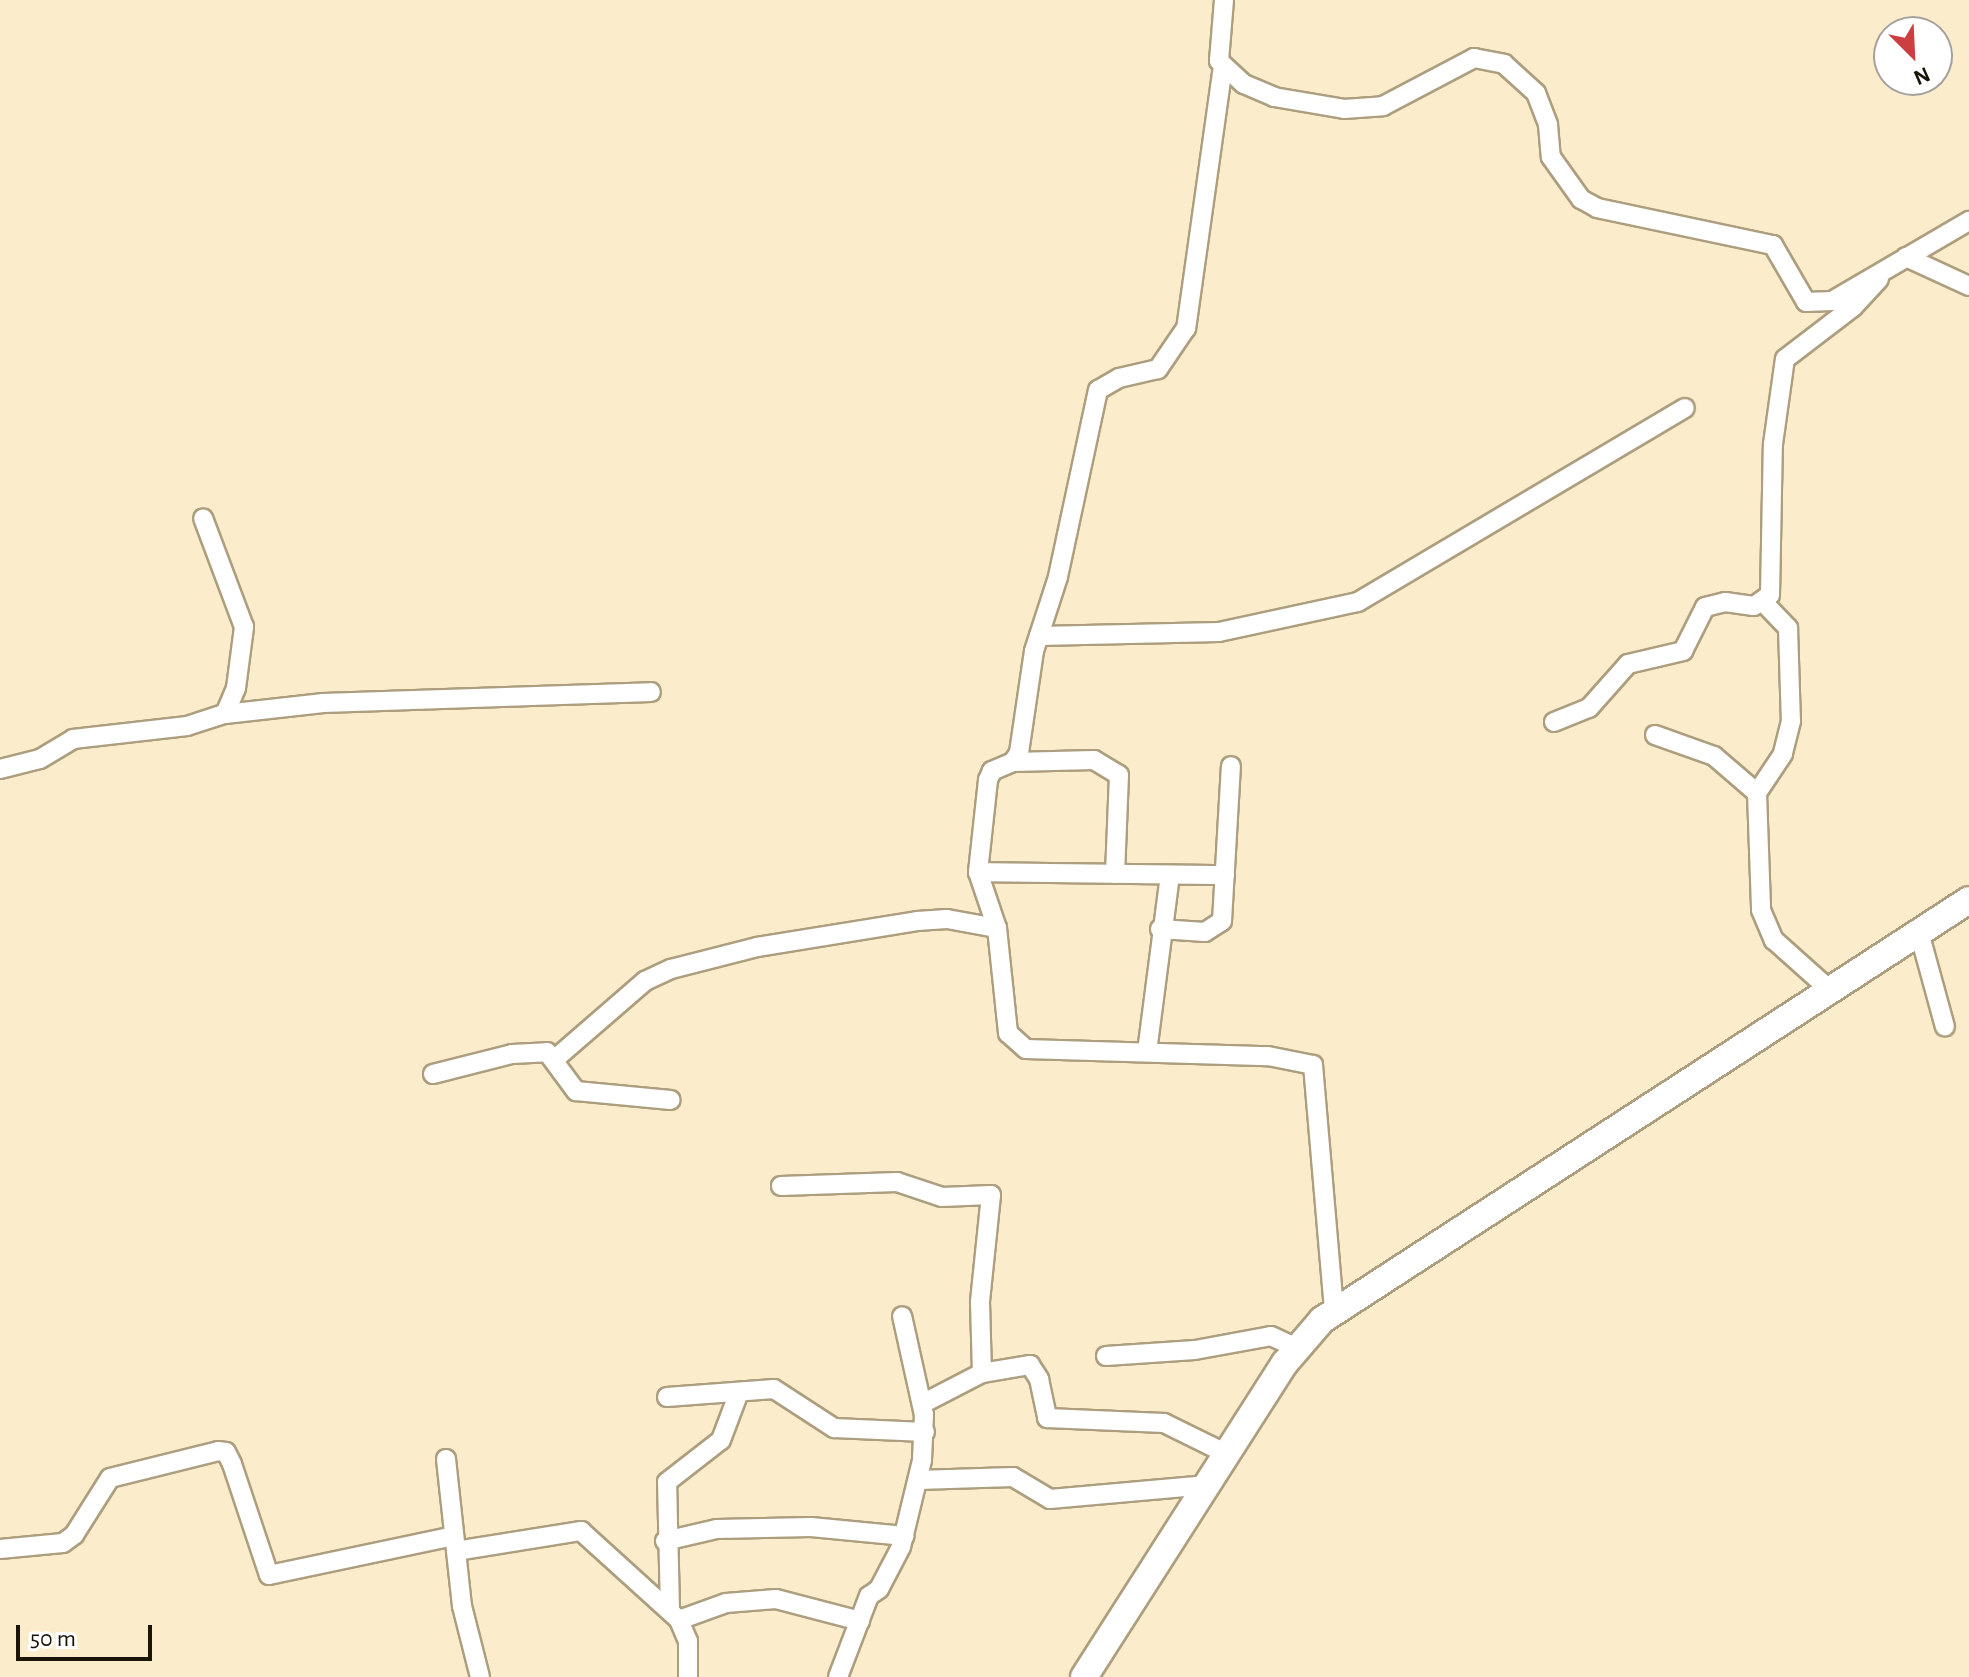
<!DOCTYPE html>
<style>
body{margin:0}
#map{position:relative;width:1969px;height:1677px;overflow:hidden;background:#fbedcb;font-family:"Alegreya Sans",sans-serif}
div>[style]{position:absolute}
.roads{filter:drop-shadow(2px 0 #ac9e7e) drop-shadow(-2px 0 #ac9e7e) drop-shadow(0 2px #ac9e7e) drop-shadow(0 -2px #ac9e7e)}
.street>*{height:18px;margin:-9px;padding:0 9px;transform-origin:9px;border-radius:9px;background:#fff}
.secondary>*{height:26px;margin:-13px;padding:0 13px;transform-origin:13px;border-radius:13px;background:#fff}
span{translate:-50% -50%;white-space:nowrap;text-align:center;line-height:1.15;-webkit-text-stroke:6px #fff;paint-order:stroke}
.north{position:absolute;left:1873px;top:16px;width:80px;height:80px;box-sizing:border-box;background:#fff;border:2px solid #a4a19d;border-radius:50%;rotate:156deg;font-size:22px;font-weight:700;line-height:32px;text-align:center;color:#1b1509}
.north::after{content:'';display:block;margin:auto;width:28px;height:36px;background:#cd3e42;clip-path:polygon(50% 0,100% 100%,50% 72%,0 100%)}
.scale{position:absolute;left:16px;top:1625px;width:136px;height:36px;box-sizing:border-box;border:4px solid #1b1509;border-top:0;padding-left:10px;font-size:24px;line-height:28px;white-space:nowrap;color:#1b1509;-webkit-text-stroke:6px #fff;paint-order:stroke}
</style>
<div id="map">
<div class="roads">
<div class="street">
<i style="left:1224px;top:0;width:61px;rotate:94.7deg"></i>
<i style="left:1219px;top:61px;width:34px;rotate:43deg"></i>
<i style="left:1244px;top:84px;width:33px;rotate:23deg"></i>
<i style="left:1274px;top:97px;width:71px;rotate:9.7deg"></i>
<i style="left:1344px;top:109px;width:39px;rotate:-4deg"></i>
<i style="left:1383px;top:106px;width:103px;rotate:-27.8deg"></i>
<i style="left:1474px;top:58px;width:31px;rotate:11deg"></i>
<i style="left:1504px;top:64px;width:43px;rotate:42.2deg"></i>
<i style="left:1536px;top:93px;width:34px;rotate:69deg"></i>
<i style="left:1548px;top:125px;width:32px;rotate:85deg"></i>
<i style="left:1551px;top:157px;width:52px;rotate:54.5deg"></i>
<i style="left:1581px;top:199px;width:18px;rotate:29deg"></i>
<i style="left:1597px;top:208px;width:180px;rotate:11.9deg"></i>
<i style="left:1773px;top:245px;width:66px;rotate:59.9deg"></i>
<i style="left:1806px;top:302px;width:26px;rotate:-2deg"></i>
<i style="left:1832px;top:301px;width:159px;rotate:-30.3deg"></i>
<i style="left:1223px;top:66px;width:265px;rotate:98deg"></i>
<i style="left:1186px;top:328px;width:50px;rotate:124.3deg"></i>
<i style="left:1158px;top:369px;width:40px;rotate:167deg"></i>
<i style="left:1119px;top:378px;width:24px;rotate:150deg"></i>
<i style="left:1098px;top:390px;width:191px;rotate:102.1deg"></i>
<i style="left:1058px;top:577px;width:78px;rotate:108deg"></i>
<i style="left:1034px;top:651px;width:103px;rotate:98.4deg"></i>
<i style="left:1019px;top:753px;width:11px;rotate:124deg"></i>
<i style="left:1013px;top:762px;width:23px;rotate:157deg"></i>
<i style="left:992px;top:771px;width:10px;rotate:114deg"></i>
<i style="left:988px;top:780px;width:93px;rotate:96.2deg"></i>
<i style="left:978px;top:872px;width:59px;rotate:71.3deg"></i>
<i style="left:997px;top:928px;width:106px;rotate:84deg"></i>
<i style="left:1008px;top:1033px;width:24px;rotate:42deg"></i>
<i style="left:1026px;top:1049px;width:242px;rotate:1.7deg"></i>
<i style="left:1268px;top:1056px;width:46px;rotate:11.3deg"></i>
<i style="left:1313px;top:1065px;width:247px;rotate:85.1deg"></i>
<i style="left:1906px;top:257px;width:69px;rotate:24.7deg"></i>
<i style="left:1764px;top:603px;width:35px;rotate:46deg"></i>
<i style="left:1788px;top:628px;width:93px;rotate:88.2deg"></i>
<i style="left:1791px;top:721px;width:34px;rotate:104deg"></i>
<i style="left:1783px;top:754px;width:47px;rotate:123.7deg"></i>
<i style="left:1757px;top:793px;width:117px;rotate:88deg"></i>
<i style="left:1761px;top:910px;width:33px;rotate:67deg"></i>
<i style="left:1774px;top:940px;width:75px;rotate:41.8deg"></i>
<i style="left:1039px;top:636px;width:180px;rotate:-1.3deg"></i>
<i style="left:1219px;top:632px;width:142px;rotate:-12.2deg"></i>
<i style="left:1358px;top:602px;width:380px;rotate:-30.7deg"></i>
<i style="left:225px;top:714px;width:99px;rotate:-6.4deg"></i>
<i style="left:323px;top:703px;width:328px;rotate:-1.9deg"></i>
<i style="left:1554px;top:722px;width:38px;rotate:-22deg"></i>
<i style="left:1589px;top:708px;width:59px;rotate:-48.4deg"></i>
<i style="left:1628px;top:664px;width:57px;rotate:-13.3deg"></i>
<i style="left:1683px;top:651px;width:49px;rotate:-63.4deg"></i>
<i style="left:1705px;top:607px;width:21px;rotate:-14deg"></i>
<i style="left:1725px;top:602px;width:29px;rotate:8deg"></i>
<i style="left:1754px;top:606px;width:19px;rotate:-35deg"></i>
<i style="left:1770px;top:595px;width:151px;rotate:-88.9deg"></i>
<i style="left:1773px;top:444px;width:86px;rotate:-82deg"></i>
<i style="left:1785px;top:359px;width:86px;rotate:-37.4deg"></i>
<i style="left:1853px;top:307px;width:38px;rotate:-47deg"></i>
<i style="left:1655px;top:735px;width:63px;rotate:19.6deg"></i>
<i style="left:1714px;top:756px;width:57px;rotate:40.7deg"></i>
<i style="left:1013px;top:762px;width:81px;rotate:-1.4deg"></i>
<i style="left:1094px;top:760px;width:29px;rotate:31deg"></i>
<i style="left:1119px;top:775px;width:99px;rotate:92.3deg"></i>
<i style="left:0;top:769px;width:41px;rotate:-14deg"></i>
<i style="left:40px;top:759px;width:39px;rotate:-31deg"></i>
<i style="left:73px;top:739px;width:115px;rotate:-6.5deg"></i>
<i style="left:187px;top:726px;width:40px;rotate:-18deg"></i>
<i style="left:225px;top:714px;width:28px;rotate:-67deg"></i>
<i style="left:236px;top:688px;width:62px;rotate:-82.5deg"></i>
<i style="left:244px;top:627px;width:116px;rotate:-110.6deg"></i>
<i style="left:978px;top:872px;width:247px;rotate:0.7deg"></i>
<i style="left:1160px;top:929px;width:45px;rotate:3.8deg"></i>
<i style="left:1205px;top:932px;width:20px;rotate:-33deg"></i>
<i style="left:1222px;top:921px;width:155px;rotate:-86.7deg"></i>
<i style="left:1919px;top:932px;width:98px;rotate:74.7deg"></i>
<i style="left:1147px;top:1052px;width:178px;rotate:-82.6deg"></i>
<i style="left:555px;top:1059px;width:119px;rotate:-40.9deg"></i>
<i style="left:645px;top:981px;width:29px;rotate:-25deg"></i>
<i style="left:671px;top:969px;width:89px;rotate:-14.3deg"></i>
<i style="left:757px;top:947px;width:162px;rotate:-9.2deg"></i>
<i style="left:917px;top:921px;width:30px;rotate:-4deg"></i>
<i style="left:947px;top:919px;width:51px;rotate:10.2deg"></i>
<i style="left:433px;top:1074px;width:81px;rotate:-14.2deg"></i>
<i style="left:512px;top:1054px;width:35px;rotate:-3deg"></i>
<i style="left:547px;top:1052px;width:49px;rotate:53.4deg"></i>
<i style="left:576px;top:1091px;width:95px;rotate:5.4deg"></i>
<i style="left:781px;top:1186px;width:116px;rotate:-2deg"></i>
<i style="left:897px;top:1182px;width:47px;rotate:18.4deg"></i>
<i style="left:942px;top:1197px;width:49px;rotate:-2.3deg"></i>
<i style="left:991px;top:1195px;width:108px;rotate:95.9deg"></i>
<i style="left:980px;top:1302px;width:71px;rotate:88.4deg"></i>
<i style="left:1106px;top:1356px;width:89px;rotate:-3.9deg"></i>
<i style="left:1195px;top:1350px;width:77px;rotate:-10.4deg"></i>
<i style="left:1271px;top:1336px;width:29px;rotate:25deg"></i>
<i style="left:667px;top:1397px;width:107px;rotate:-4.3deg"></i>
<i style="left:774px;top:1389px;width:72px;rotate:33deg"></i>
<i style="left:834px;top:1428px;width:91px;rotate:2.5deg"></i>
<i style="left:922px;top:1404px;width:68px;rotate:-27.3deg"></i>
<i style="left:982px;top:1373px;width:49px;rotate:-9.5deg"></i>
<i style="left:1030px;top:1365px;width:17px;rotate:57deg"></i>
<i style="left:1039px;top:1379px;width:40px;rotate:78deg"></i>
<i style="left:1047px;top:1418px;width:117px;rotate:2.4deg"></i>
<i style="left:1164px;top:1423px;width:70px;rotate:26.2deg"></i>
<i style="left:446px;top:1459px;width:148px;rotate:83.8deg"></i>
<i style="left:462px;top:1606px;width:73px;rotate:75.8deg"></i>
<i style="left:918px;top:1480px;width:95px;rotate:-1.8deg"></i>
<i style="left:1013px;top:1477px;width:43px;rotate:30.7deg"></i>
<i style="left:1050px;top:1499px;width:158px;rotate:-5.1deg"></i>
<i style="left:665px;top:1541px;width:53px;rotate:-13deg"></i>
<i style="left:717px;top:1529px;width:94px;rotate:-1.2deg"></i>
<i style="left:811px;top:1527px;width:94px;rotate:5.5deg"></i>
<i style="left:0;top:1549px;width:63px;rotate:-5.4deg"></i>
<i style="left:63px;top:1543px;width:14px;rotate:-36deg"></i>
<i style="left:74px;top:1535px;width:67px;rotate:-57.7deg"></i>
<i style="left:110px;top:1478px;width:111px;rotate:-14deg"></i>
<i style="left:218px;top:1451px;width:8px;rotate:7deg"></i>
<i style="left:226px;top:1452px;width:13px;rotate:63deg"></i>
<i style="left:232px;top:1464px;width:117px;rotate:71.6deg"></i>
<i style="left:269px;top:1575px;width:189px;rotate:-11.9deg"></i>
<i style="left:456px;top:1551px;width:127px;rotate:-9.1deg"></i>
<i style="left:581px;top:1531px;width:132px;rotate:42.2deg"></i>
<i style="left:679px;top:1620px;width:23px;rotate:67deg"></i>
<i style="left:688px;top:1641px;width:36px;rotate:90deg"></i>
<i style="left:670px;top:1611px;width:129px;rotate:-91.3deg"></i>
<i style="left:667px;top:1482px;width:68px;rotate:-37.9deg"></i>
<i style="left:721px;top:1440px;width:51px;rotate:-69.4deg"></i>
<i style="left:679px;top:1620px;width:50px;rotate:-19.9deg"></i>
<i style="left:726px;top:1603px;width:50px;rotate:-4.6deg"></i>
<i style="left:776px;top:1599px;width:87px;rotate:14.7deg"></i>
<i style="left:838px;top:1677px;width:87px;rotate:-69.1deg"></i>
<i style="left:869px;top:1596px;width:12px;rotate:-35deg"></i>
<i style="left:879px;top:1589px;width:47px;rotate:-62.4deg"></i>
<i style="left:901px;top:1547px;width:89px;rotate:-76.4deg"></i>
<i style="left:922px;top:1460px;width:45px;rotate:-87.5deg"></i>
<i style="left:924px;top:1415px;width:101px;rotate:-102.5deg"></i>
</div>
<div class="secondary">
<i style="left:1084px;top:1677px;width:373px;rotate:-57.4deg"></i>
<i style="left:1285px;top:1363px;width:57px;rotate:-49.3deg"></i>
<i style="left:1322px;top:1320px;width:771px;rotate:-32.99deg"></i>
</div>
</div>
<div class="north">N</div>
<div class="scale">50 m</div>
</div>
